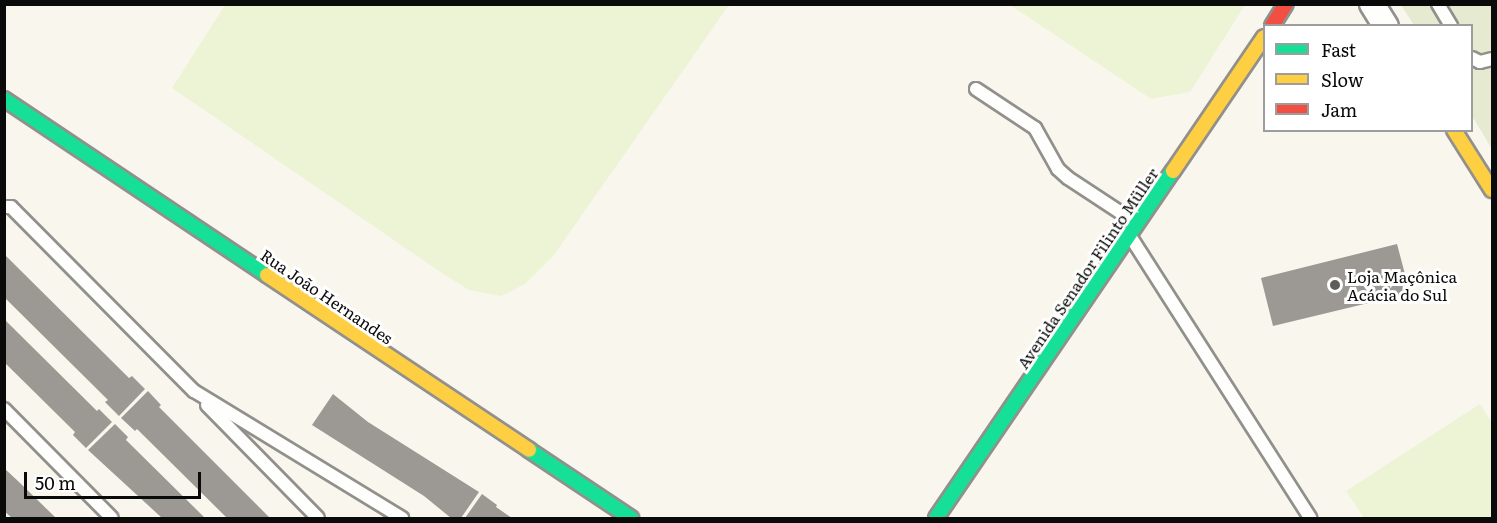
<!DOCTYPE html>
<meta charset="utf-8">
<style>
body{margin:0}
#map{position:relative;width:1497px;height:523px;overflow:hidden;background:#f9f6ed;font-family:Literata,serif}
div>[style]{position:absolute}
.cemetery>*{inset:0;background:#e5ead0}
.pitch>*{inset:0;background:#ecf4d5}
.building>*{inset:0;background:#9c9893}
.roads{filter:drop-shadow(2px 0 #92908c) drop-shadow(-2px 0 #92908c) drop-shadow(0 2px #92908c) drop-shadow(0 -2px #92908c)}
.lane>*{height:12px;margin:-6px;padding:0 6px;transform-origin:6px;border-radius:6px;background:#fefefc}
.street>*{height:24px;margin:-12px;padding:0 12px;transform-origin:12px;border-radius:12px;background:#fefefc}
.fast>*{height:14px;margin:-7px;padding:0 7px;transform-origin:7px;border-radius:7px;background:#16e098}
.slow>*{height:14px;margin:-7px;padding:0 7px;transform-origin:7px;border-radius:7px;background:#ffcf43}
.jam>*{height:14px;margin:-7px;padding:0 7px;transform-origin:7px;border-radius:7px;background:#f24e42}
.dots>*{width:16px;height:16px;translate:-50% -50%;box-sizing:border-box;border:3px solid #fff;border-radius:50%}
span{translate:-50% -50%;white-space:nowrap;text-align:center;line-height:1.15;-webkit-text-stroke:6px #fff;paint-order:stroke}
.street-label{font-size:16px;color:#0a0a0a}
.poi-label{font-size:16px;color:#0a0a0a}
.left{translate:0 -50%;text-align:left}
.frame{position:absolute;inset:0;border:6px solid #0a0a0a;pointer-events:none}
.legend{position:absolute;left:1263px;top:24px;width:210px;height:108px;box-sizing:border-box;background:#fff;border:2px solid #9d9d9d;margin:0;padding:8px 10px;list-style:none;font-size:18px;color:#0a0a0a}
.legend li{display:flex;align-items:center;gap:12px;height:30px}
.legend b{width:30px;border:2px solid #9d9d9d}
.scale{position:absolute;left:24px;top:472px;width:177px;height:27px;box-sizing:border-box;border:3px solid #0a0a0a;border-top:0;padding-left:8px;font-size:18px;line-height:21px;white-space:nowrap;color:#0a0a0a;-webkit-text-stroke:4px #fff;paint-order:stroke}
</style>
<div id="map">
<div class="cemetery">
<i style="clip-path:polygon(1401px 5px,1492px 5px,1492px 149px,1472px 116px,1472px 26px,1414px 25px)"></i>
</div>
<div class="pitch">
<i style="clip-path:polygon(225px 5px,225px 4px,729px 5px,553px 256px,525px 284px,501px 296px,469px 290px,442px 273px,172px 88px)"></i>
<i style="clip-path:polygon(1010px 5px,1245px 5px,1190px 92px,1151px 99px)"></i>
<i style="clip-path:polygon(1480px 404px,1492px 423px,1492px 518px,1364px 518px,1346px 491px)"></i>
</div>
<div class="building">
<i style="clip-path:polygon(1397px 244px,1410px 293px,1273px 326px,1261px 278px)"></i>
<i style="clip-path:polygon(4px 254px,129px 378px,132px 376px,145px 389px,119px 416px,105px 402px,108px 400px,4px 297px)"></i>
<i style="clip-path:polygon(4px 319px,97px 411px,99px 409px,112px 422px,86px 448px,73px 435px,75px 432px,4px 362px)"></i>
<i style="clip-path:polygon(148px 391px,161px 405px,159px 407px,270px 518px,227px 518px,137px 429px,135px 431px,121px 418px)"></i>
<i style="clip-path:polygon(333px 394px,368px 422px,479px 492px,461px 518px,451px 518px,424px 496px,312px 425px)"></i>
<i style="clip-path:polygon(115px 424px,128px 437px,126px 440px,205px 518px,162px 518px,88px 450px)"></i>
<i style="clip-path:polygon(4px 468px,19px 482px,56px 518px,12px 518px,4px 511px)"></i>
<i style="clip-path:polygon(482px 494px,497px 505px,496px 507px,512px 518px,465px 518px)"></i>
</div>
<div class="roads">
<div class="lane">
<i style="left:1438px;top:4px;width:26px;rotate:59deg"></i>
<i style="left:1472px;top:58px;width:9px;rotate:27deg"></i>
<i style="left:1480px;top:62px;width:12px;rotate:-14deg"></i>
<i style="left:976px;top:89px;width:71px;rotate:33.5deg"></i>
<i style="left:1035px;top:128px;width:47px;rotate:60.7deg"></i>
<i style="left:1058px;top:169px;width:13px;rotate:42deg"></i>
<i style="left:1068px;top:178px;width:80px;rotate:33.3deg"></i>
<i style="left:4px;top:207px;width:7px"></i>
<i style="left:11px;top:207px;width:260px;rotate:45.2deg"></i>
<i style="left:194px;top:391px;width:244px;rotate:31.4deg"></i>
<i style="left:1130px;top:236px;width:335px;rotate:57.4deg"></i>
<i style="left:207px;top:405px;width:158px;rotate:45.5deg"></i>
<i style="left:4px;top:409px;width:153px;rotate:45.3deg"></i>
</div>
<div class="street">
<i style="left:1372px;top:4px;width:26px;rotate:58deg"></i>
</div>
<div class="fast">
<i style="left:4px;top:99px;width:316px;rotate:33.8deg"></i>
<i style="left:529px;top:450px;width:123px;rotate:33.7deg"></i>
<i style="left:936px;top:518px;width:420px;rotate:-55.7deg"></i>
</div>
<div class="slow">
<i style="left:1454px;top:130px;width:71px;rotate:57.7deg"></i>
<i style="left:1173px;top:171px;width:162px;rotate:-55.8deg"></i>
<i style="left:267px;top:275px;width:315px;rotate:33.7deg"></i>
</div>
<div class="jam">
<i style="left:1272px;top:26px;width:26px;rotate:-58deg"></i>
</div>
</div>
<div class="dots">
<i style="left:1335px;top:285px;background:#5e5d59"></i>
</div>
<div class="street-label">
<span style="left:1087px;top:268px;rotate:-56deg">Avenida Senador Filinto Müller</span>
<span style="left:327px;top:296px;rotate:34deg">Rua João Hernandes</span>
</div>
<div class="poi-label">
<span class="left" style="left:1347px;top:285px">Loja Maçônica<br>Acácia do Sul</span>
</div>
<div class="frame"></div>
<ul class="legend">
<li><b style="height:8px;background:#16e098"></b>Fast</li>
<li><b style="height:8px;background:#ffcf43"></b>Slow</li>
<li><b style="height:8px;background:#f24e42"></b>Jam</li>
</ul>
<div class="scale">50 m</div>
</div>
